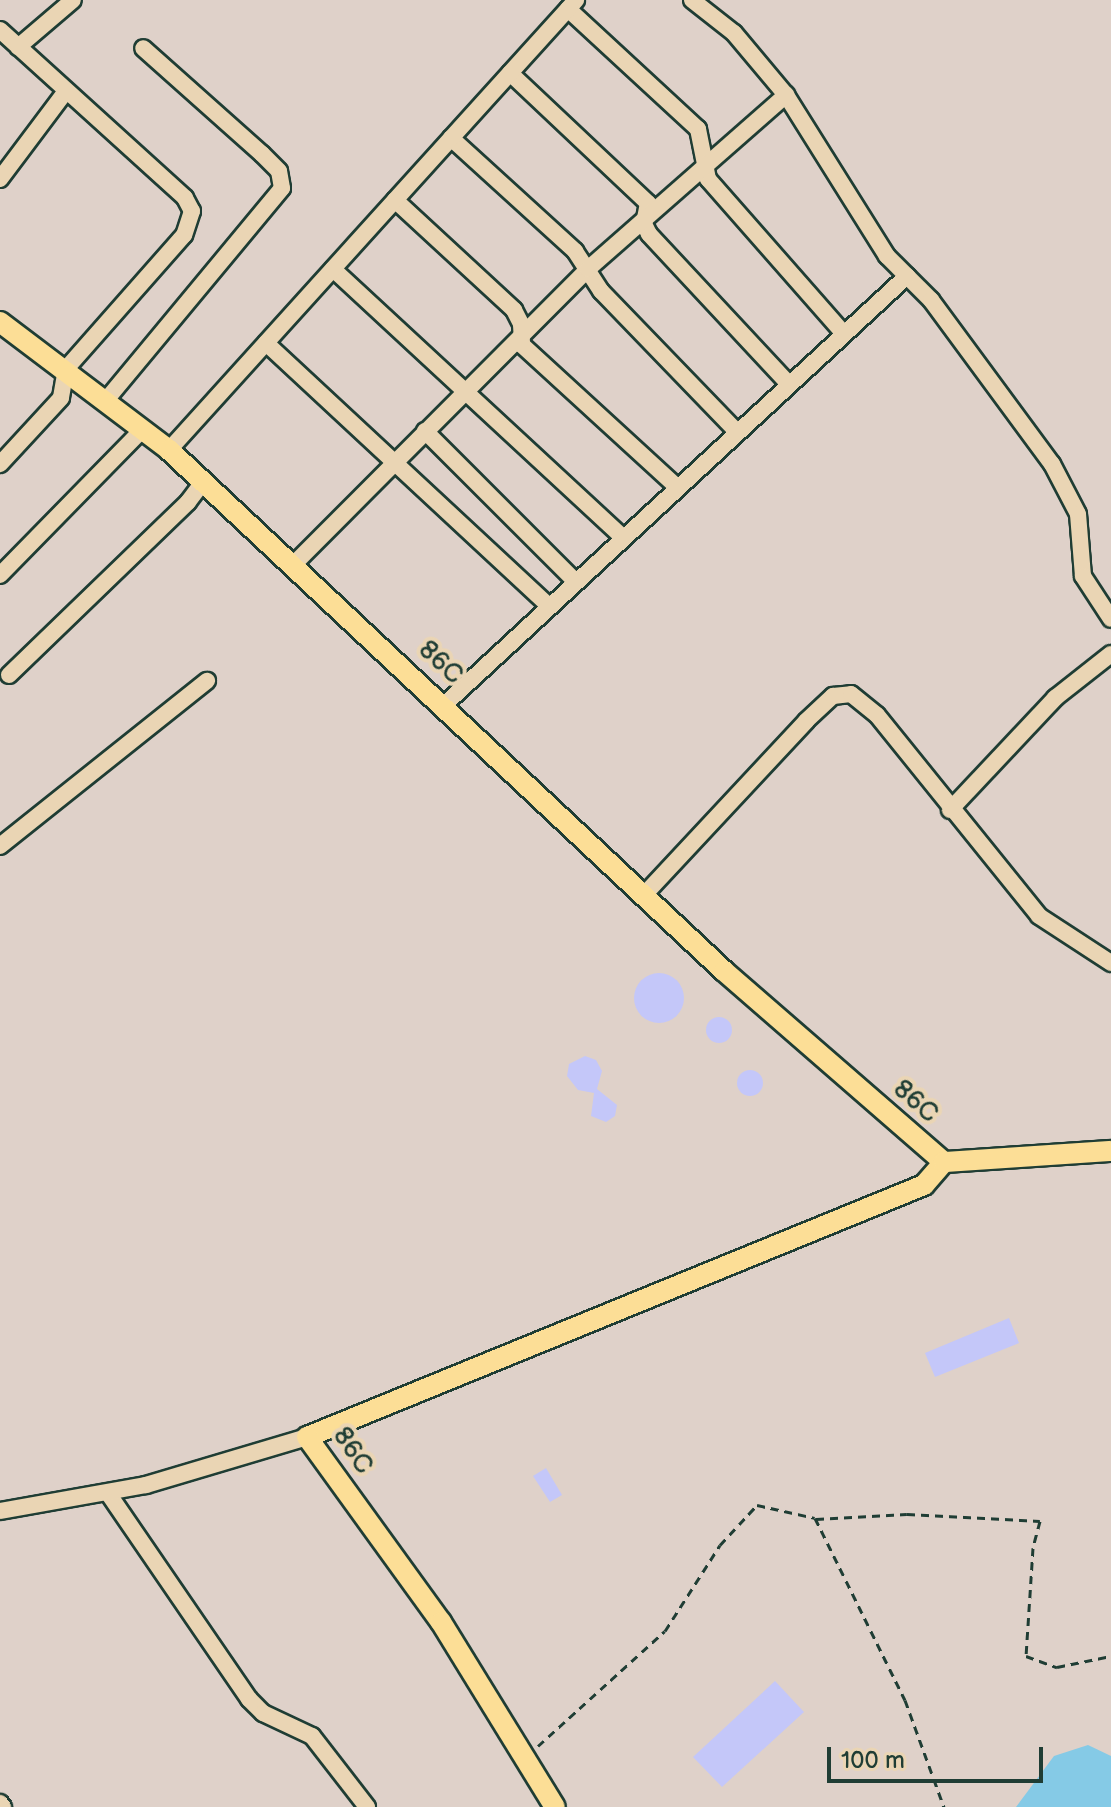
<!DOCTYPE html>
<style>
body{margin:0}
#map{position:relative;width:1111px;height:1807px;overflow:hidden;background:#dfd1c9;font-family:"Balsamiq Sans",sans-serif}
div>[style]{position:absolute}
.water>*{inset:0;background:#85cae6}
.building>*{inset:0;background:#c4c7f9}
.round{border-radius:50%}
.path>*{height:3px;margin-top:-1.5px;transform-origin:0;background:repeating-linear-gradient(90deg,#1f3d34 0 8px,transparent 0 14px)}
.roads{filter:drop-shadow(2px 0 #1f3d34) drop-shadow(-2px 0 #1f3d34) drop-shadow(0 2px #1f3d34) drop-shadow(0 -2px #1f3d34)}
.minor>*{height:16px;margin:-8px;padding:0 8px;transform-origin:8px;border-radius:8px;background:#ead5b4}
.major>*{height:20px;margin:-10px;padding:0 10px;transform-origin:10px;border-radius:10px;background:#fcde96}
span{translate:-50% -50%;white-space:nowrap;text-align:center;line-height:1.15;-webkit-text-stroke:8px #ead5b4;paint-order:stroke}
.street-label{font-size:26px;color:#1f3d34}
.scale{position:absolute;left:827px;top:1747px;width:216px;height:36px;box-sizing:border-box;border:4px solid #1f3d34;border-top:0;padding-left:10px;font-size:24px;line-height:28px;white-space:nowrap;color:#1f3d34;-webkit-text-stroke:6px #ead5b4;paint-order:stroke}
</style>
<div id="map">
<div class="water">
<i style="clip-path:polygon(1088px 1745px,1111px 1756px,1111px 1807px,1016px 1807px,1054px 1756px)"></i>
</div>
<div class="building">
<i class="round" style="left:634px;top:973px;width:50px;height:50px"></i>
<i class="round" style="left:706px;top:1017px;width:26px;height:26px"></i>
<i style="clip-path:polygon(585px 1056px,596px 1060px,602px 1071px,597px 1089px,617px 1105px,615px 1116px,606px 1122px,591px 1116px,594px 1093px,578px 1090px,567px 1076px,569px 1064px)"></i>
<i class="round" style="left:737px;top:1070px;width:26px;height:26px"></i>
<i style="clip-path:polygon(1009px 1318px,1019px 1343px,935px 1377px,925px 1353px)"></i>
<i style="clip-path:polygon(546px 1468px,562px 1495px,550px 1502px,533px 1476px)"></i>
<i style="clip-path:polygon(775px 1681px,804px 1712px,722px 1787px,693px 1757px)"></i>
</div>
<div class="path">
<i style="left:816px;top:1519px;width:91px;rotate:-3.1deg"></i>
<i style="left:907px;top:1514px;width:133px;rotate:3deg"></i>
<i style="left:1040px;top:1521px;width:28px;rotate:105deg"></i>
<i style="left:1033px;top:1548px;width:108px;rotate:93.7deg"></i>
<i style="left:1026px;top:1656px;width:33px;rotate:20deg"></i>
<i style="left:1057px;top:1667px;width:55px;rotate:-11.5deg"></i>
<i style="left:538px;top:1746px;width:171px;rotate:-42.2deg"></i>
<i style="left:665px;top:1631px;width:102px;rotate:-57.4deg"></i>
<i style="left:720px;top:1545px;width:54px;rotate:-47.2deg"></i>
<i style="left:757px;top:1505px;width:59px;rotate:12.6deg"></i>
<i style="left:815px;top:1518px;width:203px;rotate:63.7deg"></i>
<i style="left:905px;top:1700px;width:114px;rotate:70deg"></i>
</div>
<div class="roads">
<div class="minor">
<i style="left:692px;top:0;width:53px;rotate:38.2deg"></i>
<i style="left:734px;top:33px;width:81px;rotate:50deg"></i>
<i style="left:786px;top:95px;width:190px;rotate:57.9deg"></i>
<i style="left:887px;top:256px;width:62px;rotate:45deg"></i>
<i style="left:931px;top:300px;width:204px;rotate:53.6deg"></i>
<i style="left:1052px;top:464px;width:56px;rotate:62.5deg"></i>
<i style="left:1078px;top:514px;width:62px;rotate:85.4deg"></i>
<i style="left:1083px;top:576px;width:51px;rotate:56.9deg"></i>
<i style="left:568px;top:9px;width:177px;rotate:42.7deg"></i>
<i style="left:698px;top:129px;width:51px;rotate:78.7deg"></i>
<i style="left:708px;top:179px;width:206px;rotate:48.7deg"></i>
<i style="left:0;top:30px;width:250px;rotate:42.2deg"></i>
<i style="left:185px;top:198px;width:15px;rotate:62deg"></i>
<i style="left:192px;top:211px;width:25px;rotate:108deg"></i>
<i style="left:184px;top:235px;width:179px;rotate:131.4deg"></i>
<i style="left:66px;top:369px;width:29px;rotate:100deg"></i>
<i style="left:61px;top:398px;width:90px;rotate:132.7deg"></i>
<i style="left:18px;top:47px;width:72px;rotate:-40.5deg"></i>
<i style="left:510px;top:73px;width:190px;rotate:43.3deg"></i>
<i style="left:648px;top:203px;width:21px;rotate:101deg"></i>
<i style="left:644px;top:224px;width:11px;rotate:63deg"></i>
<i style="left:649px;top:234px;width:205px;rotate:47deg"></i>
<i style="left:451px;top:138px;width:168px;rotate:42.3deg"></i>
<i style="left:575px;top:251px;width:48px;rotate:57deg"></i>
<i style="left:601px;top:291px;width:196px;rotate:46deg"></i>
<i style="left:0;top:179px;width:110px;rotate:-53.1deg"></i>
<i style="left:395px;top:200px;width:162px;rotate:42.7deg"></i>
<i style="left:514px;top:310px;width:16px;rotate:63deg"></i>
<i style="left:521px;top:324px;width:21px;rotate:87deg"></i>
<i style="left:522px;top:345px;width:209px;rotate:42.5deg"></i>
<i style="left:333px;top:269px;width:394px;rotate:42.8deg"></i>
<i style="left:266px;top:343px;width:386px;rotate:42.9deg"></i>
<i style="left:107px;top:399px;width:274px;rotate:-50.3deg"></i>
<i style="left:282px;top:188px;width:17px;rotate:-100deg"></i>
<i style="left:279px;top:171px;width:24px;rotate:-135deg"></i>
<i style="left:262px;top:154px;width:159px;rotate:-138.3deg"></i>
<i style="left:425px;top:431px;width:212px;rotate:45deg"></i>
<i style="left:169px;top:450px;width:607px;rotate:-47.87deg"></i>
<i style="left:294px;top:564px;width:416px;rotate:-45.1deg"></i>
<i style="left:588px;top:269px;width:264px;rotate:-41.3deg"></i>
<i style="left:0;top:575px;width:204px;rotate:-45.6deg"></i>
<i style="left:9px;top:675px;width:249px;rotate:-44deg"></i>
<i style="left:188px;top:502px;width:26px;rotate:-53deg"></i>
<i style="left:445px;top:704px;width:630px;rotate:-42.81deg"></i>
<i style="left:950px;top:810px;width:154px;rotate:-46.8deg"></i>
<i style="left:1055px;top:698px;width:71px;rotate:-38.2deg"></i>
<i style="left:0;top:846px;width:265px;rotate:-38.6deg"></i>
<i style="left:644px;top:895px;width:238px;rotate:-47deg"></i>
<i style="left:806px;top:721px;width:37px;rotate:-43deg"></i>
<i style="left:833px;top:696px;width:18px;rotate:-6deg"></i>
<i style="left:851px;top:694px;width:33px;rotate:39deg"></i>
<i style="left:877px;top:715px;width:258px;rotate:51.1deg"></i>
<i style="left:1039px;top:916px;width:86px;rotate:33.1deg"></i>
<i style="left:108px;top:1493px;width:250px;rotate:55.6deg"></i>
<i style="left:249px;top:1699px;width:20px;rotate:45deg"></i>
<i style="left:263px;top:1713px;width:54px;rotate:25.1deg"></i>
<i style="left:312px;top:1736px;width:90px;rotate:52.2deg"></i>
<i style="left:0;top:1511px;width:148px;rotate:-10.1deg"></i>
<i style="left:146px;top:1485px;width:168px;rotate:-16.6deg"></i>
<i style="left:0;top:1803px;width:5px;rotate:53deg"></i>
</div>
<div class="major">
<i style="left:0;top:322px;width:212px;rotate:37.1deg"></i>
<i style="left:169px;top:450px;width:761px;rotate:43.19deg"></i>
<i style="left:724px;top:971px;width:291px;rotate:41deg"></i>
<i style="left:944px;top:1162px;width:30px;rotate:131deg"></i>
<i style="left:924px;top:1185px;width:666px;rotate:157.78deg"></i>
<i style="left:307px;top:1437px;width:228px;rotate:54.1deg"></i>
<i style="left:441px;top:1622px;width:217px;rotate:58.4deg"></i>
<i style="left:944px;top:1162px;width:167px;rotate:-3.8deg"></i>
</div>
</div>
<div class="street-label">
<span style="left:440px;top:663px;rotate:43deg">86C</span>
<span style="left:915px;top:1102px;rotate:41deg">86C</span>
<span style="left:352px;top:1451px;rotate:56deg">86C</span>
</div>
<div class="scale">100 m</div>
</div>
